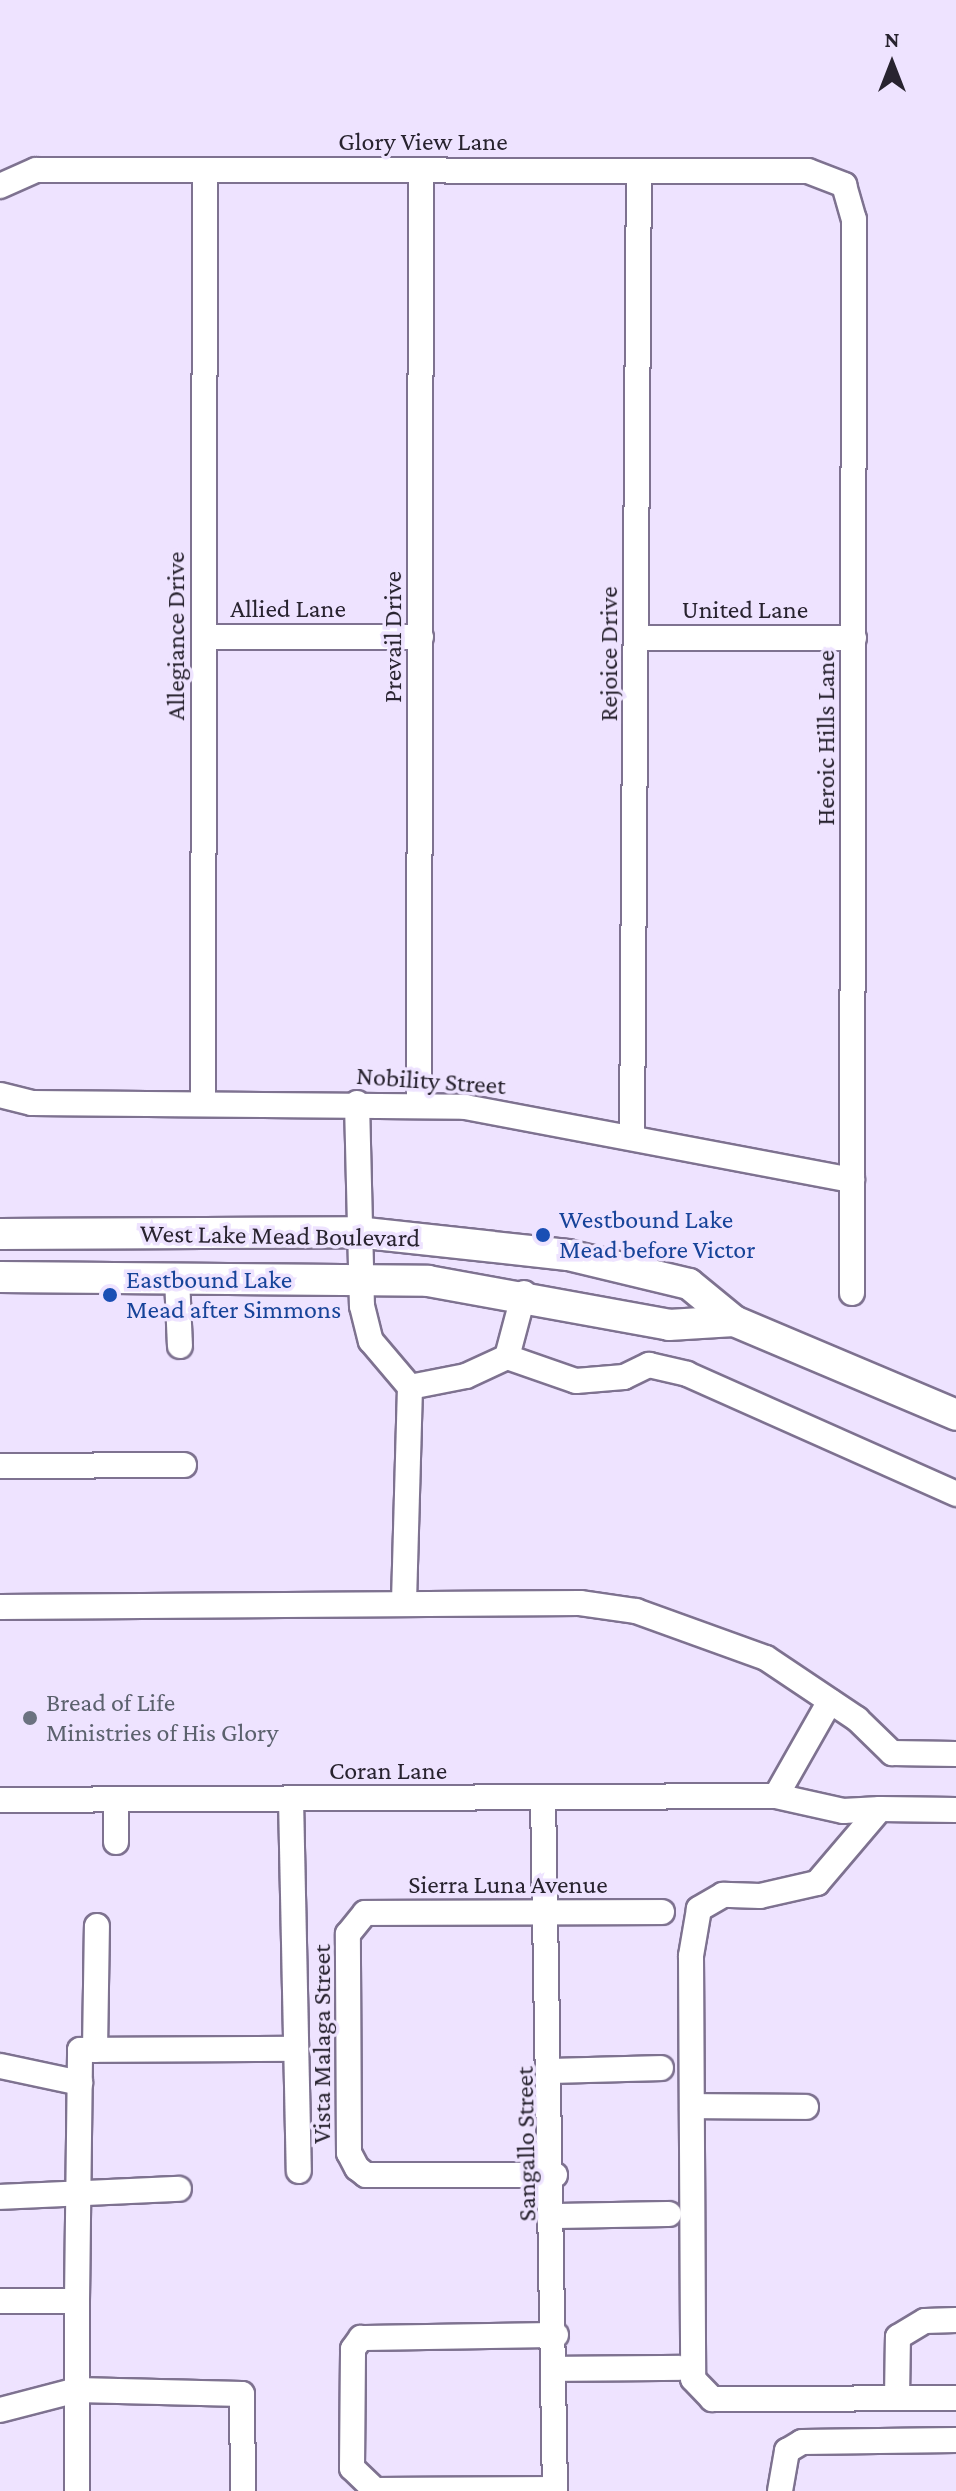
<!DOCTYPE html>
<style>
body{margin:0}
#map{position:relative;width:956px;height:2491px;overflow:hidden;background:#eee3ff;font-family:"Crimson Pro",serif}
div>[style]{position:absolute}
.roads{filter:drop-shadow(2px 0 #7e7290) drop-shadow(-2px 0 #7e7290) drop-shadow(0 2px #7e7290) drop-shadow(0 -2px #7e7290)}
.minor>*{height:24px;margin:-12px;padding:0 12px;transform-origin:12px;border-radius:12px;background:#fff}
.major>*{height:30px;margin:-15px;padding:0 15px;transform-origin:15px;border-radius:15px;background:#fff}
.dots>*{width:22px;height:22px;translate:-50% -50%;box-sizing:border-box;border:4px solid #eee3ff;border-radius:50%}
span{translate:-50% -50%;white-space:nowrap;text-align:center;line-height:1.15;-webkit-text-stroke:7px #eee3ff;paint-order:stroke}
.street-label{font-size:26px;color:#28232f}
.transit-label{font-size:26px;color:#164399}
.left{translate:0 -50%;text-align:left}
.worship-label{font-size:26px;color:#5b616d}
.north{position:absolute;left:852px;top:24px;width:80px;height:80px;-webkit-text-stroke:6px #eee3ff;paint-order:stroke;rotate:0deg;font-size:22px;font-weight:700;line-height:32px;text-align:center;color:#28232f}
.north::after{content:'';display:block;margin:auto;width:28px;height:36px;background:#28232f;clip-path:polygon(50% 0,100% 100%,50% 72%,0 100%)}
</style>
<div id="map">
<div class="roads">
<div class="minor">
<i style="left:0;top:186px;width:39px;rotate:-24deg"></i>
<i style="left:36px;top:170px;width:772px;rotate:0.07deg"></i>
<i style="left:808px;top:171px;width:39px;rotate:21deg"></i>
<i style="left:844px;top:185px;width:35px;rotate:74deg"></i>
<i style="left:854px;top:219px;width:1074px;rotate:90.11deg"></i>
<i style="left:204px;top:637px;width:217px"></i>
<i style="left:637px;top:638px;width:217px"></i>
<i style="left:0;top:1095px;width:33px;rotate:14deg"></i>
<i style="left:32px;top:1103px;width:433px;rotate:0.5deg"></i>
<i style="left:465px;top:1107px;width:394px;rotate:10.7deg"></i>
<i style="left:203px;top:1103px;width:933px;rotate:-89.88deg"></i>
<i style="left:357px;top:1103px;width:203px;rotate:88.6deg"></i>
<i style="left:362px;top:1306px;width:36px;rotate:76deg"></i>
<i style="left:371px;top:1341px;width:60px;rotate:49.7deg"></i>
<i style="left:410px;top:1387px;width:217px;rotate:91.6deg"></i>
<i style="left:419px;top:1104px;width:934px;rotate:-89.88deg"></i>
<i style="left:632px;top:1138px;width:967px;rotate:-89.59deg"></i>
<i style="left:177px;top:1278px;width:68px;rotate:87.5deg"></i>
<i style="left:524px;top:1293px;width:66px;rotate:104.9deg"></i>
<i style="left:507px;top:1357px;width:73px;rotate:19.2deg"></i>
<i style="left:576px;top:1381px;width:48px;rotate:-4.8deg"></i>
<i style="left:624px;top:1377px;width:28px;rotate:-26deg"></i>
<i style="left:649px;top:1365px;width:39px;rotate:13deg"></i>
<i style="left:687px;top:1374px;width:295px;rotate:24deg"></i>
<i style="left:410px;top:1387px;width:57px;rotate:-11.1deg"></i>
<i style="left:466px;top:1376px;width:45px;rotate:-24.9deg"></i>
<i style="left:0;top:1466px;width:184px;rotate:-0.3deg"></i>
<i style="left:0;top:1607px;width:580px;rotate:-0.4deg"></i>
<i style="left:580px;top:1603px;width:57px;rotate:8.1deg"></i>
<i style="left:636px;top:1611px;width:138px;rotate:19.9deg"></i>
<i style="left:766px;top:1658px;width:110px;rotate:33.8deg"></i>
<i style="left:857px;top:1719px;width:49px;rotate:44.2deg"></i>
<i style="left:892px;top:1753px;width:64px;rotate:0.9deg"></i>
<i style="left:776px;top:1796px;width:109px;rotate:-60.4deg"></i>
<i style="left:543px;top:1797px;width:694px;rotate:89.01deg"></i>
<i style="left:291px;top:1799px;width:372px;rotate:88.8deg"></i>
<i style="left:0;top:1800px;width:776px;rotate:-0.3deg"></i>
<i style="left:776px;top:1796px;width:69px;rotate:12.6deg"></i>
<i style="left:843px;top:1811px;width:37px;rotate:-3deg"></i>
<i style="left:116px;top:1800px;width:42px;rotate:90deg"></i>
<i style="left:956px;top:1810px;width:76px;rotate:-179.2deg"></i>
<i style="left:880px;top:1809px;width:97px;rotate:130.4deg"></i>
<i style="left:817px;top:1883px;width:58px;rotate:167.2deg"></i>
<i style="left:760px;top:1896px;width:37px;rotate:-178deg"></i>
<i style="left:723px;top:1895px;width:28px;rotate:150deg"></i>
<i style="left:699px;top:1909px;width:48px;rotate:99.7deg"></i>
<i style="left:691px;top:1956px;width:423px;rotate:89.7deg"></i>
<i style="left:693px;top:2379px;width:28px;rotate:46deg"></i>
<i style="left:712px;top:2399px;width:244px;rotate:-0.2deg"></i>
<i style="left:95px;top:2050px;width:124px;rotate:-89.1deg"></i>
<i style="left:0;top:2066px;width:82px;rotate:12deg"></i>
<i style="left:553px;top:2071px;width:108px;rotate:-1.6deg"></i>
<i style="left:692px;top:2106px;width:114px;rotate:0.5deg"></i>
<i style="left:555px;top:2175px;width:189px;rotate:180deg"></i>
<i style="left:366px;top:2175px;width:11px;rotate:-142deg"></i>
<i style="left:357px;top:2168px;width:17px;rotate:-118deg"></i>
<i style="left:349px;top:2153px;width:219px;rotate:-90.3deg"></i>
<i style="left:348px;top:1934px;width:27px;rotate:-51deg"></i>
<i style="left:365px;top:1913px;width:297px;rotate:-0.2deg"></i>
<i style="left:0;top:2197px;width:179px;rotate:-2.6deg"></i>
<i style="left:555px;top:2216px;width:114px;rotate:-1deg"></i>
<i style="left:0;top:2301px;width:77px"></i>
<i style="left:77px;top:2301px;width:251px;rotate:-89.3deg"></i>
<i style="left:80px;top:2050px;width:211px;rotate:-0.3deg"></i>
<i style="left:77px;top:2301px;width:190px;rotate:90deg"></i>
<i style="left:555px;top:2369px;width:124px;rotate:-0.5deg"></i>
<i style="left:897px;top:2398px;width:61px;rotate:-89.1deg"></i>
<i style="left:898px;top:2337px;width:31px;rotate:-31deg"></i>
<i style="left:925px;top:2321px;width:31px;rotate:-2deg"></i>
<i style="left:0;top:2410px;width:80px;rotate:-14.6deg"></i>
<i style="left:77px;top:2390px;width:165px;rotate:1.4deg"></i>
<i style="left:242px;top:2394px;width:97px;rotate:89.4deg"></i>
<i style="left:555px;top:2489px;width:180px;rotate:179.7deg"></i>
<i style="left:375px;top:2490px;width:32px;rotate:-136deg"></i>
<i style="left:352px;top:2468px;width:119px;rotate:-89.5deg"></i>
<i style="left:353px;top:2349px;width:14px;rotate:-54deg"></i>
<i style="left:361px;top:2338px;width:195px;rotate:-0.9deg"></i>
<i style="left:780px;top:2491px;width:41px;rotate:-80.1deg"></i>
<i style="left:787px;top:2451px;width:17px;rotate:-31deg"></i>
<i style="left:802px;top:2442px;width:154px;rotate:-0.7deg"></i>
</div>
<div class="major">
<i style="left:0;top:1234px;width:356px;rotate:-0.3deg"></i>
<i style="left:356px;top:1232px;width:213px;rotate:6.2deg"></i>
<i style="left:568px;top:1255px;width:124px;rotate:13.5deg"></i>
<i style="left:689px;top:1284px;width:58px;rotate:39.4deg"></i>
<i style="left:734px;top:1321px;width:241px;rotate:22.9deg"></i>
<i style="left:0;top:1277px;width:428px;rotate:0.5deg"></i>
<i style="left:428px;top:1281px;width:245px;rotate:10.3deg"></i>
<i style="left:669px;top:1325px;width:65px;rotate:-3.5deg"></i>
</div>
</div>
<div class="dots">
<i style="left:543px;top:1235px;background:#1a4fb4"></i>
<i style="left:110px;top:1295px;background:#1a4fb4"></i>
<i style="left:30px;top:1718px;background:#6b7280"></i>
</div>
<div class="street-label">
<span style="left:423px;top:142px">Glory View Lane</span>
<span style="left:288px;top:609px">Allied Lane</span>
<span style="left:745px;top:610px">United Lane</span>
<span style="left:176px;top:636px;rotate:-90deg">Allegiance Drive</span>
<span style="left:393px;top:637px;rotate:-90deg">Prevail Drive</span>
<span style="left:609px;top:654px;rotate:-90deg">Rejoice Drive</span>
<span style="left:826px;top:738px;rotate:-90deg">Heroic Hills Lane</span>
<span style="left:431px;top:1081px;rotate:4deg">Nobility Street</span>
<span style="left:280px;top:1236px;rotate:1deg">West Lake Mead Boulevard</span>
<span style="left:388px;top:1771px">Coran Lane</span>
<span style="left:508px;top:1885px">Sierra Luna Avenue</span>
<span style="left:322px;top:2044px;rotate:-90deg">Vista Malaga Street</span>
<span style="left:526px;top:2144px;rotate:-91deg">Sangallo Street</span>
</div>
<div class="transit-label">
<span class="left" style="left:559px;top:1235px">Westbound Lake<br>Mead before Victor</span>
<span class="left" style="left:126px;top:1295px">Eastbound Lake<br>Mead after Simmons</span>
</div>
<div class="worship-label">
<span class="left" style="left:46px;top:1718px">Bread of Life<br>Ministries of His Glory</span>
</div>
<div class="north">N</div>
</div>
